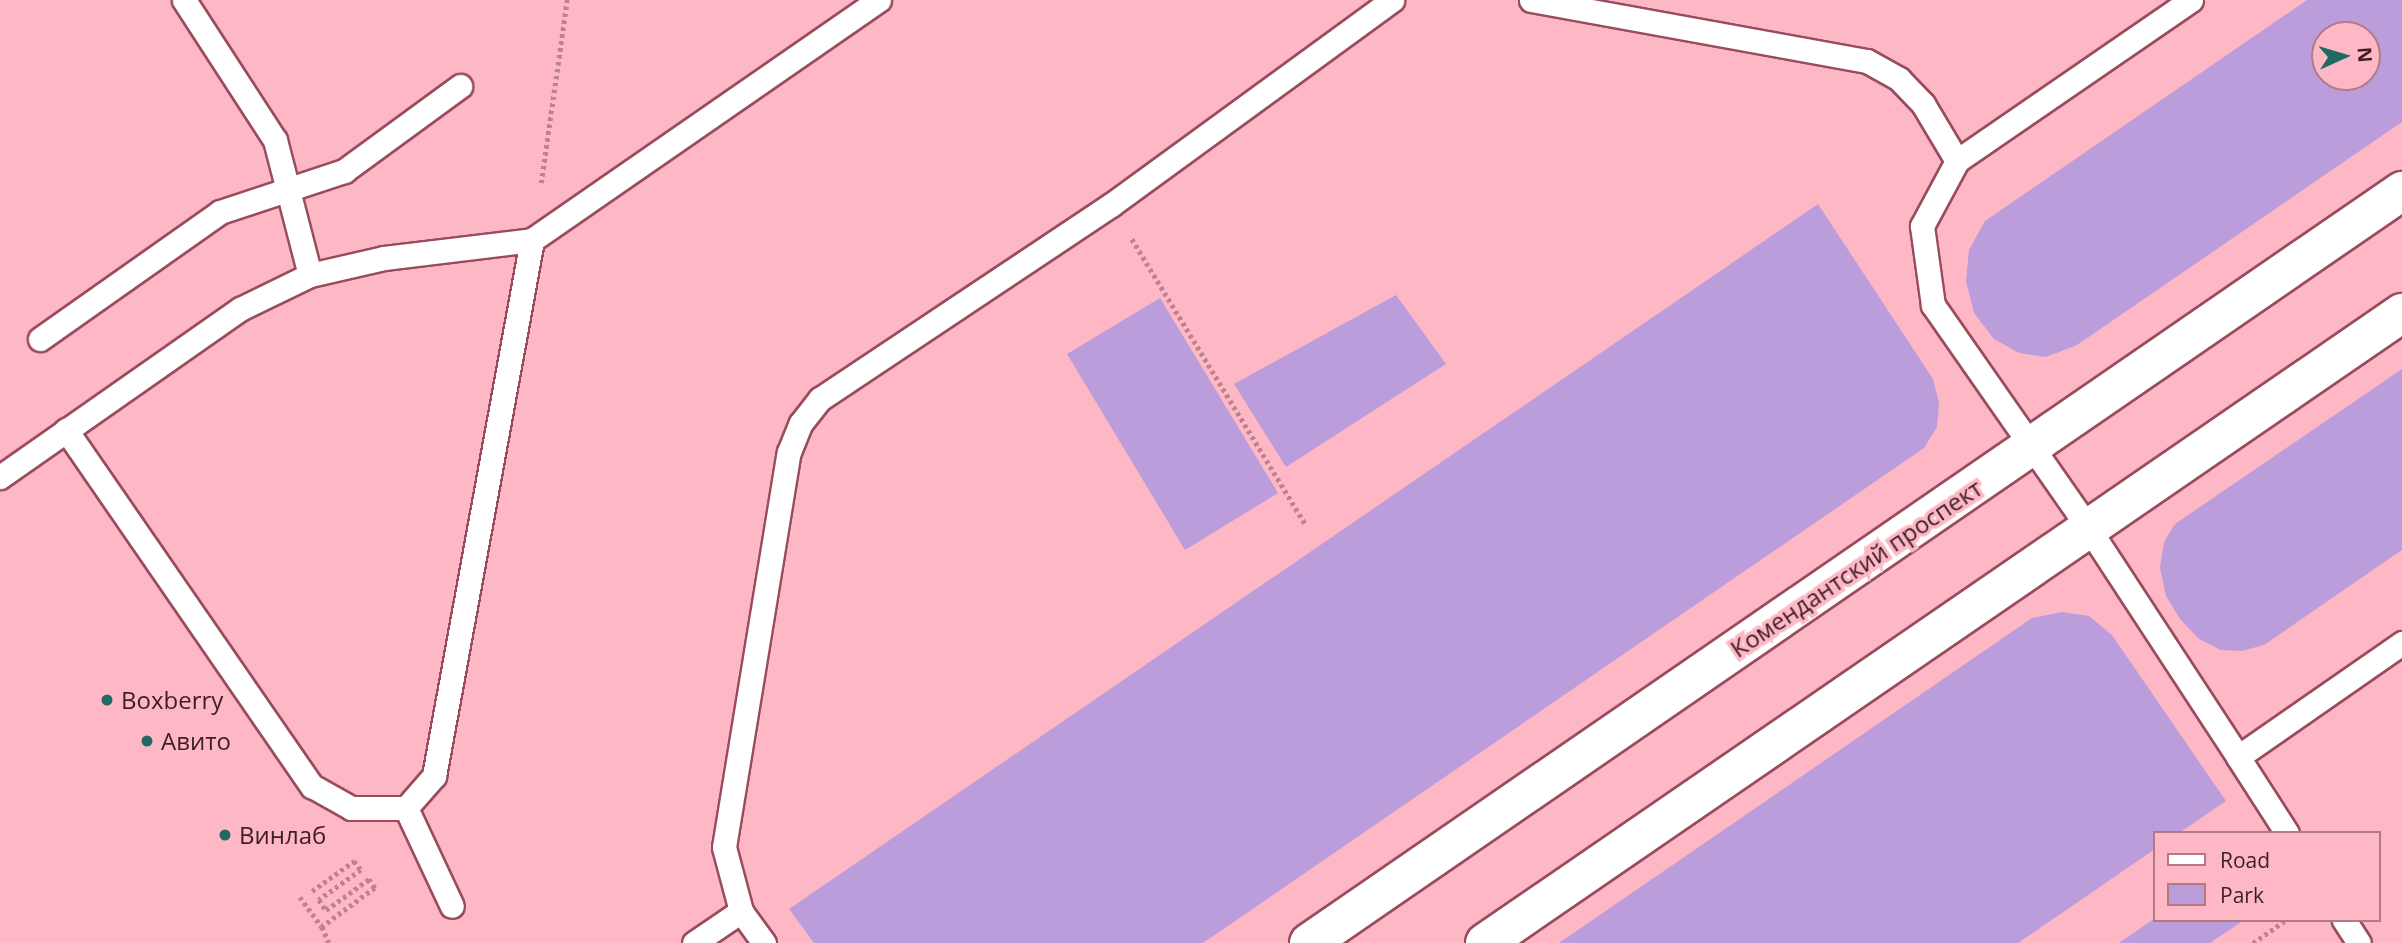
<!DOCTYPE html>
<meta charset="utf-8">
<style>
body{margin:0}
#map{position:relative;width:2402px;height:943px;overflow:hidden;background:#feb8c5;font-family:"Open Sans",sans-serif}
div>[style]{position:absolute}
.green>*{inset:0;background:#bb9ddb}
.path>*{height:4.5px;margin-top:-2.25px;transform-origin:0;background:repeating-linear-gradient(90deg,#bc828e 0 3.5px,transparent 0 7px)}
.roads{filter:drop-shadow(2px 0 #994c5e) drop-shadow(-2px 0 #994c5e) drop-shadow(0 2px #994c5e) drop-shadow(0 -2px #994c5e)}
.lane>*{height:23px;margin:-11.5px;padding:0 11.5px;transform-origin:11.5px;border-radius:11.5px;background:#fff}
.secondary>*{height:38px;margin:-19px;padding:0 19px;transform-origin:19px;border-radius:19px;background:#fff}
.dots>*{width:19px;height:19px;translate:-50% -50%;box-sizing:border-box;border:4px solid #feb8c5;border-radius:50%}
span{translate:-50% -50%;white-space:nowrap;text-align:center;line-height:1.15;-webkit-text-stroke:7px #feb8c5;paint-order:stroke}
.street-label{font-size:24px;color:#3e1d25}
.poi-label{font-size:24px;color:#3e1d25}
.left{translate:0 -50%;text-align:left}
.legend{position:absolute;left:2153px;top:831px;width:228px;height:91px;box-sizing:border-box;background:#feb8c5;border:2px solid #b17a85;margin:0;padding:9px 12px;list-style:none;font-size:21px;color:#3e1d25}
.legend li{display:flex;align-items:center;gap:14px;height:35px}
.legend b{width:35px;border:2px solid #b17a85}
.north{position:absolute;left:2311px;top:21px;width:70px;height:70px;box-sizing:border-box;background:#feb8c5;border:2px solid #b17a85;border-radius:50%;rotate:86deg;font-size:19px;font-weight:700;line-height:28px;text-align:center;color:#3e1d25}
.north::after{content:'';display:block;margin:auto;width:24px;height:32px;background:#206a63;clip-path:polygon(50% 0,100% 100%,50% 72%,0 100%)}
</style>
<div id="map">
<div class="green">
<i style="clip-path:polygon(evenodd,2307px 0,2402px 0,2402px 122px,2077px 345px,2046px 357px,2019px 353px,1994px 339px,1974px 313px,1966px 281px,1969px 250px,1985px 221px,2307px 0,2367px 35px,2367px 77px,2325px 77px,2325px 35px,2367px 35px)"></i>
<i style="clip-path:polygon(1818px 204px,1933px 379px,1939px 403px,1937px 427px,1924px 448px,1203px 943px,814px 943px,789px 909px)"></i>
<i style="clip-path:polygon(1396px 295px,1446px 364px,1286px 467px,1234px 384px)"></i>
<i style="clip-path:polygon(1160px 298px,1278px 493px,1185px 550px,1067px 354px)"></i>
<i style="clip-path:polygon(2402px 369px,2402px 550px,2264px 645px,2242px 651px,2221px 650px,2199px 639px,2180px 619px,2166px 596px,2160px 568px,2164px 542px,2175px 524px)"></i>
<i style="clip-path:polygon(2062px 612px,2089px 616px,2112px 635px,2226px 801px,2179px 833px,2155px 833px,2155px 849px,2018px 943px,1559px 943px,2032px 618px)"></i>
<i style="clip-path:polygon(2155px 918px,2155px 920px,2244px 920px,2210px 943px,2119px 943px)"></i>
</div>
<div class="path">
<i style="left:541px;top:183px;width:185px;rotate:-81.9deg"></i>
<i style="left:1132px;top:239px;width:335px;rotate:58.7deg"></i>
<i style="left:312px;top:891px;width:52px;rotate:-35.5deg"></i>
<i style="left:354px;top:861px;width:11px;rotate:52deg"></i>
<i style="left:361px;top:870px;width:52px;rotate:144.5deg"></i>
<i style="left:319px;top:900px;width:12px;rotate:55deg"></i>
<i style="left:326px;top:910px;width:53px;rotate:-35.8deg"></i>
<i style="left:369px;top:879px;width:11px;rotate:56deg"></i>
<i style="left:375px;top:888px;width:66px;rotate:143.7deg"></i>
<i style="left:322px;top:927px;width:17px;rotate:66deg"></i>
<i style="left:300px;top:897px;width:37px;rotate:54deg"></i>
<i style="left:2253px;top:943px;width:40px;rotate:-34.9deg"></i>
</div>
<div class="roads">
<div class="lane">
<i style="left:184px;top:0;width:167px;rotate:57deg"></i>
<i style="left:275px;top:140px;width:139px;rotate:75.5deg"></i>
<i style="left:1531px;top:0;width:341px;rotate:10.3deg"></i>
<i style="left:1867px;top:61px;width:37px;rotate:29deg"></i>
<i style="left:1899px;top:79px;width:35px;rotate:46deg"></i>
<i style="left:1923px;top:104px;width:66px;rotate:59.2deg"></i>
<i style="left:2191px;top:0;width:284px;rotate:145.5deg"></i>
<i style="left:1957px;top:161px;width:74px;rotate:118.3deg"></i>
<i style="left:1922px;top:226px;width:80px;rotate:82.1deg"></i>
<i style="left:1933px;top:305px;width:273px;rotate:55.1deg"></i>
<i style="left:2089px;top:529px;width:272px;rotate:56.8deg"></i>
<i style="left:2238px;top:757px;width:200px;rotate:-34.8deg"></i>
<i style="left:40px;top:339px;width:220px;rotate:-35.2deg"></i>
<i style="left:220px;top:212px;width:131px;rotate:-18.3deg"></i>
<i style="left:344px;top:171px;width:144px;rotate:-36.2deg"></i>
<i style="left:66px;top:430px;width:433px;rotate:55.4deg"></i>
<i style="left:312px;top:786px;width:45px;rotate:29.4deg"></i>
<i style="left:351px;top:808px;width:55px"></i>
<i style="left:406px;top:808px;width:43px;rotate:-48.8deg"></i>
<i style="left:434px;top:776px;width:545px;rotate:-79.64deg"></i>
<i style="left:0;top:477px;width:293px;rotate:-35deg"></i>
<i style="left:240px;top:309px;width:78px;rotate:-25.9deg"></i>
<i style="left:310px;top:275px;width:76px;rotate:-12.9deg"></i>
<i style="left:384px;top:258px;width:149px;rotate:-6.9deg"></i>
<i style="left:532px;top:240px;width:422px;rotate:-34.7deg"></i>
<i style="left:2238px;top:757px;width:90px;rotate:57.2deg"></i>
<i style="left:406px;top:808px;width:108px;rotate:64.9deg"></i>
<i style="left:2344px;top:920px;width:27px;rotate:57deg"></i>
<i style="left:694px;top:943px;width:57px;rotate:-34.2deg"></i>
<i style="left:764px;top:943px;width:39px;rotate:-126deg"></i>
<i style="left:741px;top:911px;width:66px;rotate:-104.9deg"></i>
<i style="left:724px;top:847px;width:400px;rotate:-80.7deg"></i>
<i style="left:789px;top:452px;width:31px;rotate:-68deg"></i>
<i style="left:801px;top:423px;width:31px;rotate:-52deg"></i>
<i style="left:820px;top:399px;width:350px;rotate:-33.7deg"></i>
<i style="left:1111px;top:205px;width:348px;rotate:-36.1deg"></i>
</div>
<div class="secondary">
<i style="left:1309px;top:943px;width:1327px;rotate:-34.53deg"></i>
<i style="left:1485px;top:943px;width:1113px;rotate:-34.49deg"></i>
</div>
</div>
<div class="dots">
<i style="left:107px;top:700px;background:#206a63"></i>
<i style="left:147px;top:741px;background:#206a63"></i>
<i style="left:225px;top:835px;background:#206a63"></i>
</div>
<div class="street-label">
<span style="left:1856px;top:568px;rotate:-34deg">Комендантский проспект</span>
</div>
<div class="poi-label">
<span class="left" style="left:121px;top:700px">Boxberry</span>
<span class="left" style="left:161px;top:741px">Авито</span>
<span class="left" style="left:239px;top:835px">Винлаб</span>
</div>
<ul class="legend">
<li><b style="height:9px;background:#fff"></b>Road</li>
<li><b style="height:19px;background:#bb9ddb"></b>Park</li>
</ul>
<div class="north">N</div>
</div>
